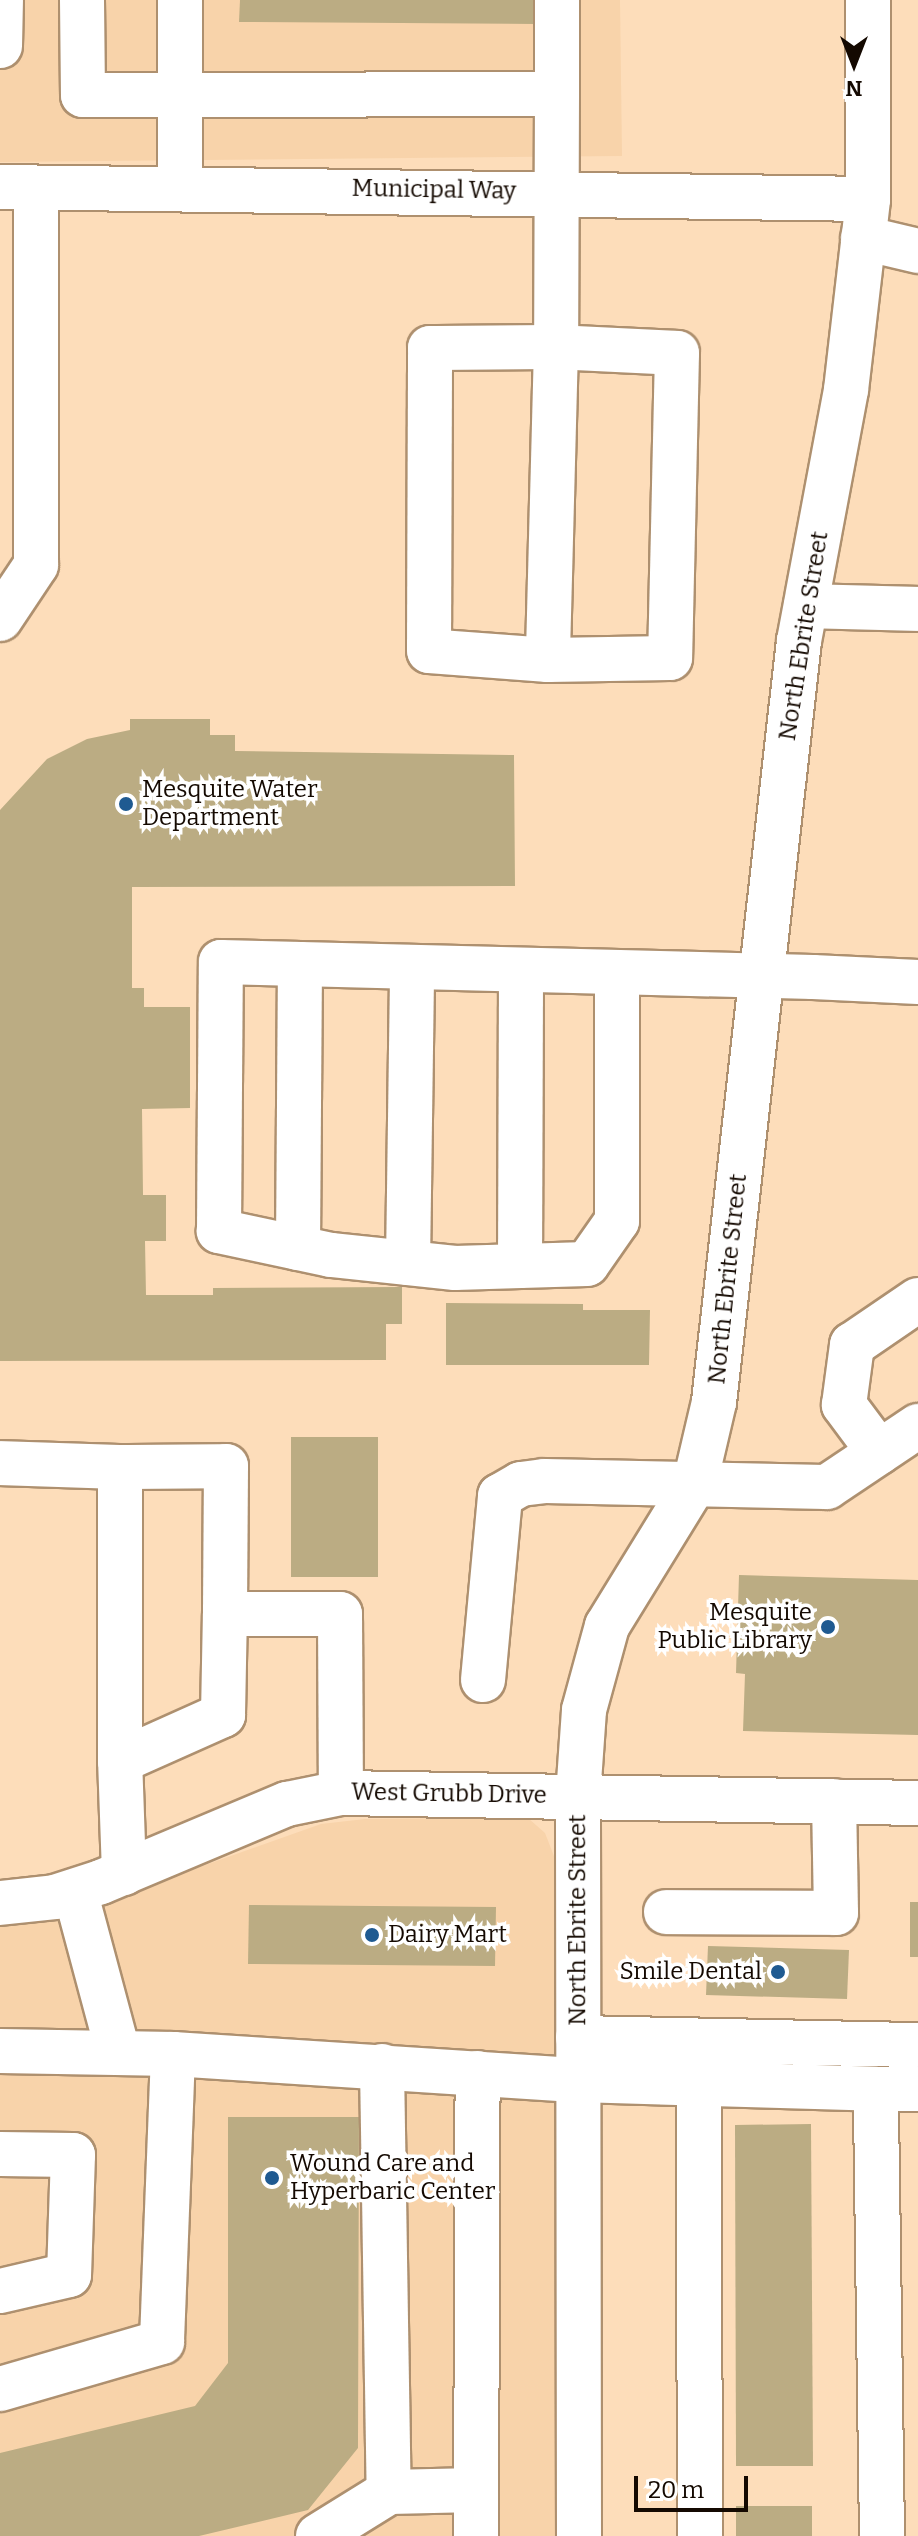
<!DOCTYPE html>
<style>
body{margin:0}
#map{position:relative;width:918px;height:2536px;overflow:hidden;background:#fdddba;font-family:Bitter,serif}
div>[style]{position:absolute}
.built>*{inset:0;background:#f8d3aa}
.building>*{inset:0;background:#bbac83}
.roads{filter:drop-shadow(2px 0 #ae906f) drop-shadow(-2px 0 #ae906f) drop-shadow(0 2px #ae906f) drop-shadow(0 -2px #ae906f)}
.minor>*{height:44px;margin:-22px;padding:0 22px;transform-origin:22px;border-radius:22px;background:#fff}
.dots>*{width:22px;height:22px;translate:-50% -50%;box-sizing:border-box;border:4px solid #fff;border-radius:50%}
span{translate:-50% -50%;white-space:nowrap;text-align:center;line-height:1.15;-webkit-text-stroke:7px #fff;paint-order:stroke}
.street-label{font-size:24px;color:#140901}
.poi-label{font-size:24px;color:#140901}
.left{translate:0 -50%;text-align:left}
.right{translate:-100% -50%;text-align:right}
.north{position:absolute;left:814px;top:24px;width:80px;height:80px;-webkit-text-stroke:6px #fff;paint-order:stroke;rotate:180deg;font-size:22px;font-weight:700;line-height:32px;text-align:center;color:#140901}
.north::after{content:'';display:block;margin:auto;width:28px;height:36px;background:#140901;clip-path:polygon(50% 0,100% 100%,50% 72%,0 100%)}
.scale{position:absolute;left:634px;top:2476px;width:114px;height:36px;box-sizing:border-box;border:4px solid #140901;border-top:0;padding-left:10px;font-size:24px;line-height:28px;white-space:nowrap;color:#140901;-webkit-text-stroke:6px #fff;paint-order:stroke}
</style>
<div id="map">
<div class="built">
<i style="clip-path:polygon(0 0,620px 0,622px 156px,0 162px)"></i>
<i style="clip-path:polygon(528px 1818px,545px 1833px,557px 1864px,559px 2536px,0 2536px,0 1925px,166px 1879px,321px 1824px,365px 1819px)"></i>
</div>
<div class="building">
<i style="clip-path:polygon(240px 0,536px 0,535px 24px,239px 22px)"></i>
<i style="clip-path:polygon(130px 719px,210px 719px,210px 735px,235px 735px,235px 751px,514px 755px,515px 886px,132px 887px,132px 988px,144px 988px,144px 1007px,190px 1007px,190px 1108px,142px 1109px,143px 1195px,166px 1195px,166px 1241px,145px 1241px,146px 1295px,213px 1295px,213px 1288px,402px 1287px,402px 1324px,386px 1324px,386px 1360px,0 1361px,0 810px,47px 759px,87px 739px,130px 730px)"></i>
<i style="clip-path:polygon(446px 1303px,583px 1304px,583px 1310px,650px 1310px,649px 1365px,446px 1365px)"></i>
<i style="clip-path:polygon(291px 1437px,378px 1437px,378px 1577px,291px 1577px)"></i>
<i style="clip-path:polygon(739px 1575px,918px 1580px,918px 1735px,743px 1731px,745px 1674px,736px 1673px)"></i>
<i style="clip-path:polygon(910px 1902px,918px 1902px,918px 1957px,910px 1957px)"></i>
<i style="clip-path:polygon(249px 1905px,496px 1907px,495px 1966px,248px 1964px)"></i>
<i style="clip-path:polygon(708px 1946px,849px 1950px,847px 1999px,706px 1995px)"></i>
<i style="clip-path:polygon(228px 2117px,359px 2117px,358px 2448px,308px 2510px,199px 2536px,0 2536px,0 2453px,195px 2406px,228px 2363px)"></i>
<i style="clip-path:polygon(811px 2124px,813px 2466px,736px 2466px,735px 2125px)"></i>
<i style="clip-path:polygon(736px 2506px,812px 2506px,812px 2536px,736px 2536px)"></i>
</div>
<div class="roads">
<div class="minor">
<i style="left:82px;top:0;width:95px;rotate:89.4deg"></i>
<i style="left:83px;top:95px;width:474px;rotate:-0.1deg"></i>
<i style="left:557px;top:94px;width:253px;rotate:90.2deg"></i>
<i style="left:556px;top:347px;width:121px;rotate:2.8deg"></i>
<i style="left:677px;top:353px;width:305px;rotate:91.3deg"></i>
<i style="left:670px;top:658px;width:122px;rotate:179.1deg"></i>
<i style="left:548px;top:660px;width:119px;rotate:-175.7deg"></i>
<i style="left:429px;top:651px;width:303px;rotate:-89.8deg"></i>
<i style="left:430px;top:348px;width:126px;rotate:-0.5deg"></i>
<i style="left:556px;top:347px;width:313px;rotate:91.5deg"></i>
<i style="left:557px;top:0;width:94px;rotate:90deg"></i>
<i style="left:0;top:46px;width:46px;rotate:-88.8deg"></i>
<i style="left:0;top:187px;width:868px;rotate:0.79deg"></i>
<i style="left:180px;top:187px;width:187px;rotate:-90deg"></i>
<i style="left:863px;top:238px;width:57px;rotate:13.3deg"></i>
<i style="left:806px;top:606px;width:112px;rotate:1.5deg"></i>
<i style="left:0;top:619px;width:65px;rotate:-56.3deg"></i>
<i style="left:36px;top:565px;width:377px;rotate:-90deg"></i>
<i style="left:617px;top:972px;width:249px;rotate:90deg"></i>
<i style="left:617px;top:1221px;width:52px;rotate:124.9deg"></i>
<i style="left:587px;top:1264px;width:132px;rotate:178.3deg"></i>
<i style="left:455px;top:1268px;width:125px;rotate:-174deg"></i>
<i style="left:331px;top:1255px;width:115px;rotate:-167.9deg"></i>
<i style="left:219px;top:1231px;width:269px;rotate:-89.6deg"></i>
<i style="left:221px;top:962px;width:592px;rotate:1.45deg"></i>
<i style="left:813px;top:977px;width:105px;rotate:2.7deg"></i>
<i style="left:298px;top:1248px;width:284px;rotate:-89.6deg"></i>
<i style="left:408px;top:1263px;width:296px;rotate:-89.2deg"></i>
<i style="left:520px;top:1266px;width:296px;rotate:-89.8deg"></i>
<i style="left:879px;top:1452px;width:59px;rotate:-126.7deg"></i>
<i style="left:844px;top:1405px;width:61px;rotate:-82.4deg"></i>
<i style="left:852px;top:1345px;width:80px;rotate:-34.3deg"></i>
<i style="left:0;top:1463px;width:120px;rotate:1.9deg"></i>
<i style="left:483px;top:1680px;width:185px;rotate:-84.7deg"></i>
<i style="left:500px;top:1496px;width:24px;rotate:-30deg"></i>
<i style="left:521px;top:1484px;width:23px;rotate:-7deg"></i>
<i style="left:544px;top:1481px;width:283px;rotate:1.2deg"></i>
<i style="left:827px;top:1487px;width:110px;rotate:-33.8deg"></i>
<i style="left:120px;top:1761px;width:294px;rotate:-90deg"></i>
<i style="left:120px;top:1467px;width:106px;rotate:-0.5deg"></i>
<i style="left:226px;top:1466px;width:148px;rotate:90.4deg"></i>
<i style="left:124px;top:1873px;width:112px;rotate:-92deg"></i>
<i style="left:120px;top:1761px;width:113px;rotate:-24.1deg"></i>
<i style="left:223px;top:1715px;width:101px;rotate:-88.9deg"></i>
<i style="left:225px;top:1614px;width:115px"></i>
<i style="left:340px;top:1614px;width:179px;rotate:89.7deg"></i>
<i style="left:75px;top:1891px;width:167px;rotate:75deg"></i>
<i style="left:0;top:1903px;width:55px;rotate:-6.2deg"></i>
<i style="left:55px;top:1897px;width:48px;rotate:-18.1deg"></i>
<i style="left:101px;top:1882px;width:202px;rotate:-22.8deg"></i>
<i style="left:287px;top:1804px;width:55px;rotate:-11.5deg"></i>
<i style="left:341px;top:1793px;width:577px;rotate:0.99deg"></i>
<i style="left:666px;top:1912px;width:170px;rotate:0.3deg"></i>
<i style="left:836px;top:1913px;width:112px;rotate:-91deg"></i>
<i style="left:578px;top:2038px;width:340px;rotate:1.2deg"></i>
<i style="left:0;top:2051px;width:173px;rotate:1deg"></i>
<i style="left:173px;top:2054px;width:288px;rotate:92.2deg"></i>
<i style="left:162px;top:2342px;width:169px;rotate:163.8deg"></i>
<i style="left:173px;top:2054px;width:406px;rotate:3.7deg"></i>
<i style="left:578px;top:2080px;width:298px;rotate:1.7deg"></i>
<i style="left:382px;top:2066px;width:426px;rotate:89.1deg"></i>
<i style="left:699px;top:2084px;width:452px;rotate:89.9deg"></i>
<i style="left:0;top:2154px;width:73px;rotate:0.8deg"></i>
<i style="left:73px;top:2155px;width:120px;rotate:91.9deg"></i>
<i style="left:69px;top:2275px;width:71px;rotate:166.9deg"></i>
<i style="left:318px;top:2536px;width:84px;rotate:-31.8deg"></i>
<i style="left:389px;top:2492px;width:87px;rotate:-1.3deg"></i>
<i style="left:476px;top:2536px;width:463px;rotate:-89.8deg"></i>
<i style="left:579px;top:2536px;width:740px;rotate:-90.08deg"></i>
<i style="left:578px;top:1796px;width:86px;rotate:-86deg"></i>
<i style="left:584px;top:1710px;width:87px;rotate:-74.7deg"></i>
<i style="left:607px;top:1626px;width:168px;rotate:-58.4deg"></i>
<i style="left:695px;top:1483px;width:83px;rotate:-76.8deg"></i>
<i style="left:714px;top:1402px;width:766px;rotate:-83.63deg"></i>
<i style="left:799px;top:641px;width:255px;rotate:-79.4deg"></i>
<i style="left:846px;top:390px;width:192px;rotate:-83.4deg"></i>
<i style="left:868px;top:199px;width:199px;rotate:-90deg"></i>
<i style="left:882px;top:2536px;width:447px;rotate:-90.8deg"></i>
<i style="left:876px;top:2089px;width:42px"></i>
</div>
</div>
<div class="dots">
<i style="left:126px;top:804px;background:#1f5a91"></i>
<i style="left:828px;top:1627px;background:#1f5a91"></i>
<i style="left:372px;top:1935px;background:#1f5a91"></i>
<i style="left:778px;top:1972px;background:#1f5a91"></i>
<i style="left:272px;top:2178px;background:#1f5a91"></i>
</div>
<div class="street-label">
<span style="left:434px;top:190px;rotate:1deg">Municipal Way</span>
<span style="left:804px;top:636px;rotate:-81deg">North Ebrite Street</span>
<span style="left:728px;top:1279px;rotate:-84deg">North Ebrite Street</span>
<span style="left:449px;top:1794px;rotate:1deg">West Grubb Drive</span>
<span style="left:578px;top:1920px;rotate:-90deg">North Ebrite Street</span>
</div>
<div class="poi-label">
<span class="left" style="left:142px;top:804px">Mesquite Water<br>Department</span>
<span class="right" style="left:812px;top:1627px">Mesquite<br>Public Library</span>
<span class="left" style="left:388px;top:1935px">Dairy Mart</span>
<span class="right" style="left:762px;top:1972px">Smile Dental</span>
<span class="left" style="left:290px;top:2178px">Wound Care and<br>Hyperbaric Center</span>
</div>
<div class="north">N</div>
<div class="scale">20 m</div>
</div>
